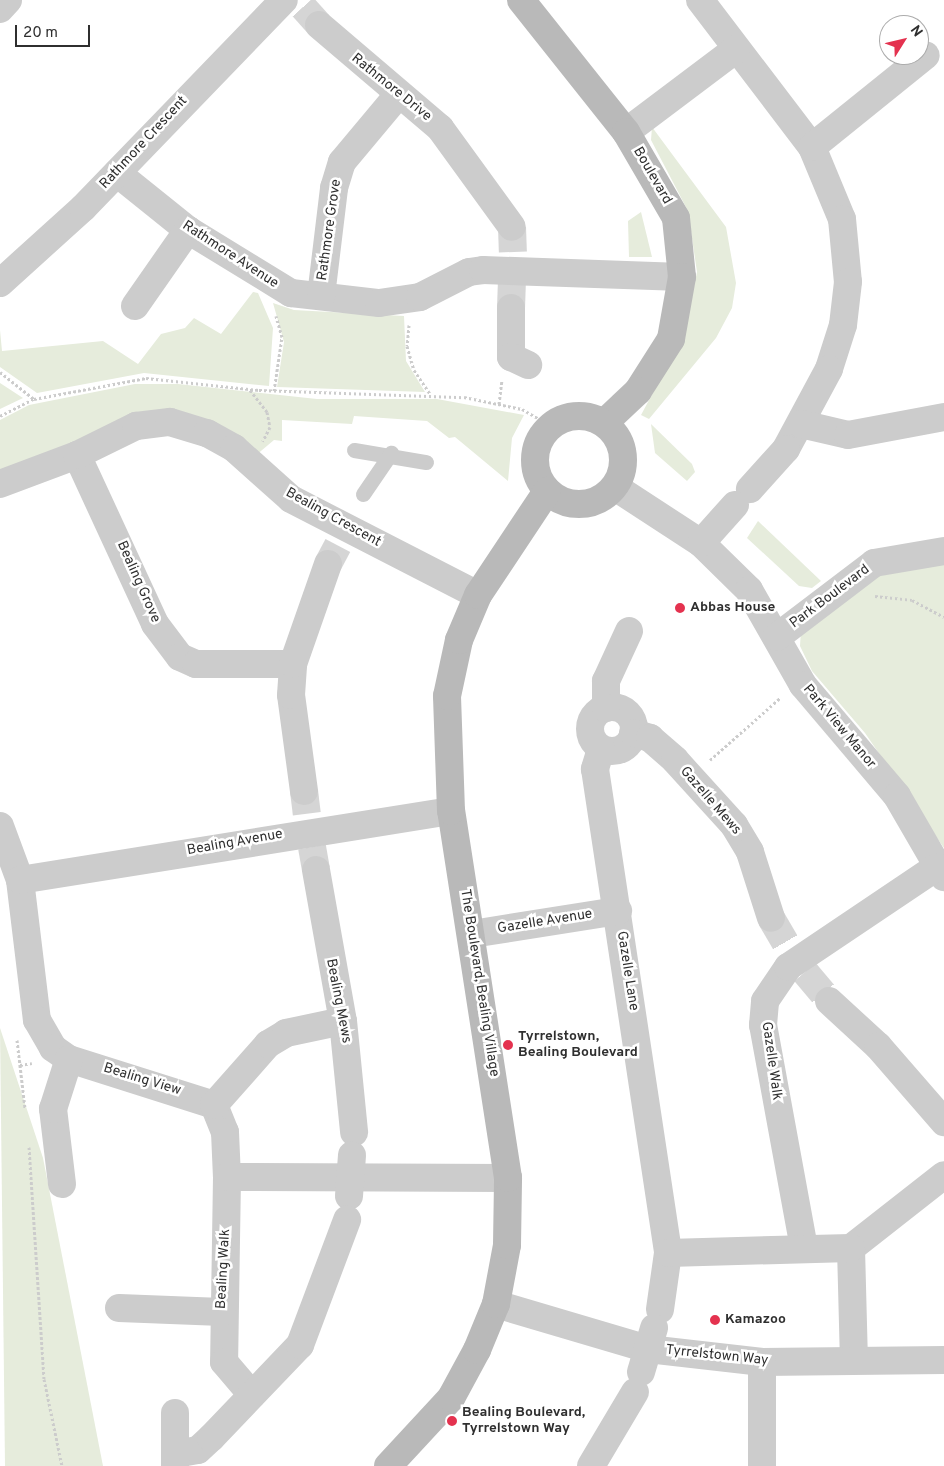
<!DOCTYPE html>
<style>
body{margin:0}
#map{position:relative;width:944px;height:1466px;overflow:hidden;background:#fff;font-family:Overpass,sans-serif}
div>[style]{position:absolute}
.green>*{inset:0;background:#e6ecdc}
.street-tunnel>*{height:28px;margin-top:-14px;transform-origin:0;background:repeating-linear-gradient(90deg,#d5d5d5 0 28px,transparent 0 42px)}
.path>*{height:3px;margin-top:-1.5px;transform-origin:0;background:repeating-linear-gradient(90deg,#ccc 0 2.5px,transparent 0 5px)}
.lane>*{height:15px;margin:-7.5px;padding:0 7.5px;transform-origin:7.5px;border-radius:7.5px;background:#ccc}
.street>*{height:28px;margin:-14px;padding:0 14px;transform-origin:14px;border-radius:14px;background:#ccc}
.street>.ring{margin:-14px;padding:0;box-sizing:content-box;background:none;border:28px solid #ccc;border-radius:50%}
.secondary>*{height:28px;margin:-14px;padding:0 14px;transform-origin:14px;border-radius:14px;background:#b9b9b9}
.secondary>.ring{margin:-14px;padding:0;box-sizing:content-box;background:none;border:28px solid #b9b9b9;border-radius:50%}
.dots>*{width:14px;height:14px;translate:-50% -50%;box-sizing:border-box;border:2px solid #fff;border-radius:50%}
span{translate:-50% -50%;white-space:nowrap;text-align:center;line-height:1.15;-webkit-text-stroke:5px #fff;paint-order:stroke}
.street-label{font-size:14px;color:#2f2f2f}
.poi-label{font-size:14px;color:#2f2f2f;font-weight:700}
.left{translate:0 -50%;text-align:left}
.north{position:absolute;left:879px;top:15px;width:50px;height:50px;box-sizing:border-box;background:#fff;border:1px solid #acacac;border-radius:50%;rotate:54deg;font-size:14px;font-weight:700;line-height:20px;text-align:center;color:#2f2f2f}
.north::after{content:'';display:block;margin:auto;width:18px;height:22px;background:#e4324f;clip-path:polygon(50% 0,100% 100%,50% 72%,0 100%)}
.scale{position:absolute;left:15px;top:25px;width:75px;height:22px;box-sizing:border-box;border:2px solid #2f2f2f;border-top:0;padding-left:6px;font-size:15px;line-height:18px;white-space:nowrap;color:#2f2f2f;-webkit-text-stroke:4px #fff;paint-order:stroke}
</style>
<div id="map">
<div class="green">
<i style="clip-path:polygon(652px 127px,726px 227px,736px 283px,732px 308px,716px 338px,649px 419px,641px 415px,684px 335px,697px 272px,688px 211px,651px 140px)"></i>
<i style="clip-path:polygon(641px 212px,652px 257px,629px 257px,628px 221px)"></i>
<i style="clip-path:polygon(253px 292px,258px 293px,273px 328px,269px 386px,144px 373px,37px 393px,0 367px,0 330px,2px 351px,103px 341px,138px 364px,161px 334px,185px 328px,194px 318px,221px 334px)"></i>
<i style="clip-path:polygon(273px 303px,294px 310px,404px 316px,406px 361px,425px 392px,277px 387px,284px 342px)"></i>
<i style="clip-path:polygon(0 383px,23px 398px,0 409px)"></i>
<i style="clip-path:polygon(135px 384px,178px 384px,317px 399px,437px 399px,524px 415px,512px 438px,508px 481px,455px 437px,449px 438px,427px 421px,354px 416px,352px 424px,282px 420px,282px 441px,274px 440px,255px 456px,237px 438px,107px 428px,0 472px,0 420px,29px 405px)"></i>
<i style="clip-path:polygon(651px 424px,692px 464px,695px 472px,687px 481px,655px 453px)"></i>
<i style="clip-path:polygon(758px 521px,821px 581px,812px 588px,799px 586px,747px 538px)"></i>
<i style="clip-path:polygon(944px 558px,944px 848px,865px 733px,812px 671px,800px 646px,801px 630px,880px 569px)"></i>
<i style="clip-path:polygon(0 1028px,43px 1158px,103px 1466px,5px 1466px)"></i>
</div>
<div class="street-tunnel">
<i style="left:303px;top:7px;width:24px;rotate:48deg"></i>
<i style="left:512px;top:227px;width:25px;rotate:88deg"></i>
<i style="left:511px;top:308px;width:24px;rotate:-88deg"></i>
<i style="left:328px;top:564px;width:21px;rotate:-62deg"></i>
<i style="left:304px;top:791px;width:23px;rotate:83deg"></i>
<i style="left:312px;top:847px;width:23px;rotate:80deg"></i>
<i style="left:771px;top:918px;width:42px;rotate:59.7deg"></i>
<i style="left:805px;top:972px;width:38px;rotate:50deg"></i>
</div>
<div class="path">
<i style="left:409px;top:325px;width:21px;rotate:95deg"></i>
<i style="left:407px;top:346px;width:25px;rotate:74deg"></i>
<i style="left:414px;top:370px;width:30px;rotate:56deg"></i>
<i style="left:0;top:372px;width:43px;rotate:38.5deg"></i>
<i style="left:34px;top:399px;width:114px;rotate:-10.6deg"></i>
<i style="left:146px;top:378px;width:114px;rotate:6.1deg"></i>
<i style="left:259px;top:390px;width:205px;rotate:2deg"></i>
<i style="left:464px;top:397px;width:59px;rotate:11.7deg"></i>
<i style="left:522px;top:409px;width:34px;rotate:30deg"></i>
<i style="left:250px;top:390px;width:28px;rotate:52deg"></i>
<i style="left:267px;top:412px;width:15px;rotate:79deg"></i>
<i style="left:270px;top:427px;width:16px;rotate:117deg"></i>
<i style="left:274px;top:391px;width:55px;rotate:-81.6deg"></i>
<i style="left:282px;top:337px;width:22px;rotate:-106deg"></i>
<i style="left:499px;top:404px;width:24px;rotate:-83deg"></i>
<i style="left:0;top:416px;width:38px;rotate:-27deg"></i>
<i style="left:875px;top:596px;width:37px;rotate:6deg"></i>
<i style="left:912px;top:600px;width:36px;rotate:28deg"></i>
<i style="left:710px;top:760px;width:94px;rotate:-41.5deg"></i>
<i style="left:17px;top:1040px;width:68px;rotate:83.3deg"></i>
<i style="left:20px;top:1065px;width:12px;rotate:-9deg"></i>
<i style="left:29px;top:1147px;width:232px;rotate:86.3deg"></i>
<i style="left:44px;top:1379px;width:89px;rotate:78.3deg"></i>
</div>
<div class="lane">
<i style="left:354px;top:450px;width:73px;rotate:9.5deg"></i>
<i style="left:363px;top:494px;width:50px;rotate:-55.7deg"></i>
</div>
<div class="street">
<i style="left:700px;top:0;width:185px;rotate:52.7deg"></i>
<i style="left:812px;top:147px;width:78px;rotate:67.4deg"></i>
<i style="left:842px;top:219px;width:63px;rotate:84.6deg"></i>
<i style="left:848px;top:282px;width:43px;rotate:96.6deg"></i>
<i style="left:843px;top:325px;width:46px;rotate:107.7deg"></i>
<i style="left:829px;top:369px;width:91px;rotate:118.3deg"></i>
<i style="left:786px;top:449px;width:54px;rotate:132deg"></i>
<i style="left:0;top:9px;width:12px;rotate:-48deg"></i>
<i style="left:319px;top:25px;width:159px;rotate:40.4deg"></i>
<i style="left:440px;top:128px;width:122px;rotate:54deg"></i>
<i style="left:626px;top:132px;width:138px;rotate:-37deg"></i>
<i style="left:812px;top:147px;width:146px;rotate:-38.9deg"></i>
<i style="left:117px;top:173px;width:91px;rotate:38.8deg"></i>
<i style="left:188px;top:230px;width:121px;rotate:31.5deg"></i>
<i style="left:291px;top:293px;width:89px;rotate:6.5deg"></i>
<i style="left:379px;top:303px;width:41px;rotate:-8.3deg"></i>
<i style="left:420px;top:297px;width:55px;rotate:-27deg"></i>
<i style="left:469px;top:272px;width:14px;rotate:-8deg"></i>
<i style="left:483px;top:270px;width:199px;rotate:2deg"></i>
<i style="left:0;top:283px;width:112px;rotate:-42.1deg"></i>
<i style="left:83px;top:208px;width:289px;rotate:-46deg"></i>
<i style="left:321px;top:296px;width:109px;rotate:-83.1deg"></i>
<i style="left:334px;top:188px;width:27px;rotate:-73deg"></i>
<i style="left:342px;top:162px;width:87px;rotate:-50.1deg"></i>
<i style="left:135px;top:306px;width:93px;rotate:-55.1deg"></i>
<i style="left:511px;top:308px;width:49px;rotate:90deg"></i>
<i style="left:511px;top:357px;width:19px;rotate:25deg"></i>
<i style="left:801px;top:424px;width:48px;rotate:13.2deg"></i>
<i style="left:848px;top:435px;width:98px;rotate:-10.6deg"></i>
<i style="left:77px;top:455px;width:186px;rotate:65.2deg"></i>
<i style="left:155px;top:624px;width:41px;rotate:52.9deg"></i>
<i style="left:180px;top:657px;width:17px;rotate:24deg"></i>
<i style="left:196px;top:664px;width:97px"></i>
<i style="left:0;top:484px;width:82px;rotate:-20.6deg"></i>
<i style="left:77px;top:455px;width:66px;rotate:-26.2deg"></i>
<i style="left:136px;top:426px;width:34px;rotate:-7deg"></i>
<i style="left:170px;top:422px;width:39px;rotate:17deg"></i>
<i style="left:207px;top:433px;width:31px;rotate:29deg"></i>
<i style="left:234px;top:448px;width:76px;rotate:41.8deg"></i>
<i style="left:291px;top:499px;width:210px;rotate:27.2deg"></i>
<i style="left:615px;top:487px;width:103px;rotate:33.1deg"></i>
<i style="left:701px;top:543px;width:67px;rotate:44.4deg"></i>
<i style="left:749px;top:590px;width:109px;rotate:60.4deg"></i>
<i style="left:803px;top:685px;width:145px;rotate:49.7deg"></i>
<i style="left:897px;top:796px;width:94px;rotate:59.9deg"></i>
<i style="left:701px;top:543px;width:51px;rotate:-48.2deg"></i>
<i style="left:777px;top:637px;width:122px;rotate:-37.3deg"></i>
<i style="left:874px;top:563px;width:71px;rotate:-9.7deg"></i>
<i class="ring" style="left:590px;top:707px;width:16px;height:16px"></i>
<i style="left:606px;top:708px;width:27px;rotate:-90deg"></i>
<i style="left:606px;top:681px;width:55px;rotate:-65.3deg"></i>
<i style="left:633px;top:733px;width:18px;rotate:16deg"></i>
<i style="left:650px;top:738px;width:33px;rotate:41deg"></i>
<i style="left:675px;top:760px;width:88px;rotate:47.8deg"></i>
<i style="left:734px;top:825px;width:31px;rotate:59deg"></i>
<i style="left:750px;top:852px;width:69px;rotate:72.3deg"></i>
<i style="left:601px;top:749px;width:21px;rotate:107deg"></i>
<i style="left:595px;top:769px;width:489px;rotate:81.4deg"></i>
<i style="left:668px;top:1253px;width:57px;rotate:98.1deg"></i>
<i style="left:304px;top:791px;width:97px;rotate:-97.7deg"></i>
<i style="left:291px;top:695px;width:31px;rotate:-86deg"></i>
<i style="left:293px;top:664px;width:106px;rotate:-70.7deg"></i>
<i style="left:0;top:826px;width:58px;rotate:69.7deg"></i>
<i style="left:20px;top:880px;width:141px;rotate:83.1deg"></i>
<i style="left:37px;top:1020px;width:32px;rotate:60deg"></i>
<i style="left:53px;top:1048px;width:19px;rotate:35deg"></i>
<i style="left:69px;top:1059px;width:152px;rotate:17.6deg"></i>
<i style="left:214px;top:1105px;width:29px;rotate:68deg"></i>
<i style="left:225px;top:1132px;width:45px;rotate:87.5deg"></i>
<i style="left:227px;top:1177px;width:185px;rotate:90.9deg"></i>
<i style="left:224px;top:1362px;width:43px;rotate:49.7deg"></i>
<i style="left:316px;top:870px;width:153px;rotate:79.9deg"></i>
<i style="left:343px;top:1021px;width:112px;rotate:84.3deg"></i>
<i style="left:20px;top:880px;width:436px;rotate:-9.1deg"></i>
<i style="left:472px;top:934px;width:148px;rotate:-9deg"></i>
<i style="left:829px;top:1001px;width:67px;rotate:42.6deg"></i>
<i style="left:878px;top:1046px;width:101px;rotate:49deg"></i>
<i style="left:214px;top:1105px;width:81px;rotate:-48.5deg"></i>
<i style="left:268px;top:1044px;width:21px;rotate:-31deg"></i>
<i style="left:286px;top:1033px;width:58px;rotate:-11.9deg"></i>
<i style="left:227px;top:1177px;width:281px;rotate:0.2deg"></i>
<i style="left:62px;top:1184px;width:76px;rotate:-96.8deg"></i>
<i style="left:53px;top:1109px;width:52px;rotate:-72.3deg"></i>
<i style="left:349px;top:1196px;width:41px;rotate:-85.8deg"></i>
<i style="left:804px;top:1248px;width:227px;rotate:-100.4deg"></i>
<i style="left:763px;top:1025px;width:24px;rotate:-85deg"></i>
<i style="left:765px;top:1001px;width:41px;rotate:-55.9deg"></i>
<i style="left:788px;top:967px;width:179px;rotate:-33.9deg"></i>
<i style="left:851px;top:1248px;width:118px;rotate:-38.1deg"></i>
<i style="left:851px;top:1248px;width:112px;rotate:88.5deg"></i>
<i style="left:668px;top:1253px;width:183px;rotate:-1.6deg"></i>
<i style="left:496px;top:1304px;width:159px;rotate:16.5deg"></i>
<i style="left:648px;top:1349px;width:115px;rotate:6.5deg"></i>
<i style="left:762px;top:1362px;width:182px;rotate:-0.6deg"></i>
<i style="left:119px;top:1308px;width:103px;rotate:2.2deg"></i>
<i style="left:641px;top:1372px;width:46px;rotate:-73.5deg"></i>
<i style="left:175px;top:1454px;width:23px;rotate:-10deg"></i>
<i style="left:198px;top:1450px;width:18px;rotate:-43deg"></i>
<i style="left:211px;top:1438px;width:129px;rotate:-46.3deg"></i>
<i style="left:300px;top:1345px;width:134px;rotate:-69.4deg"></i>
<i style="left:175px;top:1466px;width:53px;rotate:-90deg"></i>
<i style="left:591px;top:1466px;width:86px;rotate:-59.3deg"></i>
<i style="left:762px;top:1466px;width:104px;rotate:-90deg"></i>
</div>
<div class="secondary">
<i style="left:521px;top:0;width:169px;rotate:51.5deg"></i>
<i style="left:626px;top:132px;width:99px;rotate:59.8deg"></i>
<i style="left:676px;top:218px;width:59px;rotate:84.2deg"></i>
<i style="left:682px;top:277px;width:63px;rotate:100.1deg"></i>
<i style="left:671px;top:339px;width:62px;rotate:122.4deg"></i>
<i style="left:638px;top:391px;width:47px;rotate:136.7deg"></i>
<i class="ring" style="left:535px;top:416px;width:60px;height:60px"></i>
<i style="left:388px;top:1466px;width:93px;rotate:-47.2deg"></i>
<i style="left:451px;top:1398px;width:55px;rotate:-61.6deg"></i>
<i style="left:477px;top:1350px;width:50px;rotate:-67.6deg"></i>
<i style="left:496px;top:1304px;width:60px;rotate:-79.4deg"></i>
<i style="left:507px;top:1245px;width:67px;rotate:-89.1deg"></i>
<i style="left:508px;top:1178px;width:371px;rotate:-98.8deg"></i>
<i style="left:451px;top:811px;width:115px;rotate:-92deg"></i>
<i style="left:447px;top:696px;width:57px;rotate:-77.9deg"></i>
<i style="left:459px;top:640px;width:49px;rotate:-67.1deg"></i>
<i style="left:478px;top:595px;width:125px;rotate:-56.4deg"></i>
</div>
<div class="dots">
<i style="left:680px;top:608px;background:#e4324f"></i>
<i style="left:508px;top:1045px;background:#e4324f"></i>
<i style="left:715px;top:1320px;background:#e4324f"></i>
<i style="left:452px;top:1421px;background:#e4324f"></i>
</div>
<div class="street-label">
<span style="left:391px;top:88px;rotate:39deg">Rathmore Drive</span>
<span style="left:144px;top:143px;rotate:-47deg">Rathmore Crescent</span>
<span style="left:652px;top:176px;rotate:60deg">Boulevard</span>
<span style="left:330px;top:230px;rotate:-82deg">Rathmore Grove</span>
<span style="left:230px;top:255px;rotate:33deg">Rathmore Avenue</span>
<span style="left:333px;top:518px;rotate:29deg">Bealing Crescent</span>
<span style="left:138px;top:582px;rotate:66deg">Bealing Grove</span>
<span style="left:830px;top:597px;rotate:-37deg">Park Boulevard</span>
<span style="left:839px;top:727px;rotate:50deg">Park View Manor</span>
<span style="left:710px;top:801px;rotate:49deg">Gazelle Mews</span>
<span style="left:235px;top:843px;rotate:-10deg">Bealing Avenue</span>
<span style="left:545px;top:922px;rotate:-9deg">Gazelle Avenue</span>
<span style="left:627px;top:971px;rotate:81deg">Gazelle Lane</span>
<span style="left:479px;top:983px;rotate:81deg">The Boulevard, Bealing Village</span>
<span style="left:338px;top:1001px;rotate:79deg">Bealing Mews</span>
<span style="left:771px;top:1061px;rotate:82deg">Gazelle Walk</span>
<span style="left:142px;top:1080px;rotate:17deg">Bealing View</span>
<span style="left:224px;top:1269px;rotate:-87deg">Bealing Walk</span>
<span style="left:717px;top:1356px;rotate:6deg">Tyrrelstown Way</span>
</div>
<div class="poi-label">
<span class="left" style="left:690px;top:608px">Abbas House</span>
<span class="left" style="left:518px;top:1045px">Tyrrelstown,<br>Bealing Boulevard</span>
<span class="left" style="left:725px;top:1320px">Kamazoo</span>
<span class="left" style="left:462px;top:1421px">Bealing Boulevard,<br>Tyrrelstown Way</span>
</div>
<div class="north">N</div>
<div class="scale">20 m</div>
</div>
